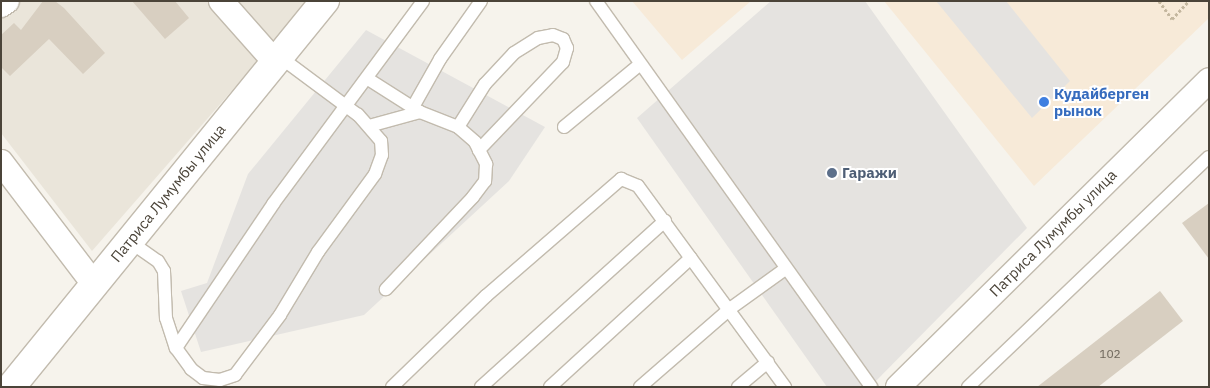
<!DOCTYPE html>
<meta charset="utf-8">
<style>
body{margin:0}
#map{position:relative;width:1210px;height:388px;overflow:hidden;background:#f6f3ec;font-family:"IBM Plex Sans",sans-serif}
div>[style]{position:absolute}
.residential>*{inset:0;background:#eae5da}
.commercial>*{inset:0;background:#f7ead8}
.parking>*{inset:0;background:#e5e3e0}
.building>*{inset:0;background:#d8cfc1}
.path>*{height:3px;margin-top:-1.5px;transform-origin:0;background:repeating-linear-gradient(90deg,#c4b79f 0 2.5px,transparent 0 5px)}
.roads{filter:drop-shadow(1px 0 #c2bbae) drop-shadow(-1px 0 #c2bbae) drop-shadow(0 1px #c2bbae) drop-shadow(0 -1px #c2bbae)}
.service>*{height:12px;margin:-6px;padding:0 6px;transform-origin:6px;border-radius:6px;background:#fff}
.minor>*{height:24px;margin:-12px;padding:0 12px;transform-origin:12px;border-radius:12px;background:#fff}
.tertiary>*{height:28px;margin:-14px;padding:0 14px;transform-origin:14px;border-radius:14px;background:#fff}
.dots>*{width:14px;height:14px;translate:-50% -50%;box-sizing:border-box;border:2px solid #fff;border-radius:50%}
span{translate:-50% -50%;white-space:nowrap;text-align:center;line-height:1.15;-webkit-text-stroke:4px #fff;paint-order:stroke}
.number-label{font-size:12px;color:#6e675b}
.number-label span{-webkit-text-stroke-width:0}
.shop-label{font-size:15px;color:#366cbe;font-weight:700}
.left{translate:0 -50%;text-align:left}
.service-label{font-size:15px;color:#4e5e75;font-weight:700}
.street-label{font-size:15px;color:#4b4439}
.frame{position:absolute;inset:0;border:2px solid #4b4439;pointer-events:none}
</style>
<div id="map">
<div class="residential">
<i style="clip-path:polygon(1px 1px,310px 1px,92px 251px,1px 133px)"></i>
</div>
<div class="commercial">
<i style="clip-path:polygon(632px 1px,751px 1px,682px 60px)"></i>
<i style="clip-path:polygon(884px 1px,1209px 1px,1209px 18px,1034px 186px)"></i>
</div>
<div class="parking">
<i style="clip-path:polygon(771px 1px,865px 1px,1027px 228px,870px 387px,827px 387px,637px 118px)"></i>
<i style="clip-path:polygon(936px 1px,1006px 1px,1070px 81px,1032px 118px)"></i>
<i style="clip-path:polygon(366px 30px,545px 127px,509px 181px,364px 315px,201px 352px,181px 291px,207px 283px,248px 174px)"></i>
</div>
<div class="building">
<i style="clip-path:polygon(43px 1px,55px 1px,64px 8px,105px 53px,83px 74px,49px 39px,10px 76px,1px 67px,1px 35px,14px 23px,21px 30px)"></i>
<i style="clip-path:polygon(132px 1px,175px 1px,189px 18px,165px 39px)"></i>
<i style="clip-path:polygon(1209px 203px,1209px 259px,1182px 223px)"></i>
<i style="clip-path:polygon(1160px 291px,1183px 321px,1098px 387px,1037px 387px)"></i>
</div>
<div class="path">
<i style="left:1159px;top:1px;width:22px;rotate:54deg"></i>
<i style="left:1172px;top:19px;width:25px;rotate:-47deg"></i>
</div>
<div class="roads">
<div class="service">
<i style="left:596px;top:1px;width:474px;rotate:54.5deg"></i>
<i style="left:368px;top:79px;width:62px;rotate:32.4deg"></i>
<i style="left:413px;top:107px;width:55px;rotate:-60.6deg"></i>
<i style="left:440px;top:59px;width:71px;rotate:-54.7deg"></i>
<i style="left:369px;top:126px;width:53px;rotate:-15.4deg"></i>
<i style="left:420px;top:112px;width:41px;rotate:21.5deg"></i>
<i style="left:458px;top:127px;width:23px;rotate:41deg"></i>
<i style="left:475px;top:142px;width:25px;rotate:63deg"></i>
<i style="left:486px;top:164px;width:17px;rotate:93deg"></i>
<i style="left:485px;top:181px;width:20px;rotate:127deg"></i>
<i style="left:473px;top:197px;width:127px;rotate:133.4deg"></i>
<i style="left:458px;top:127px;width:51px;rotate:-57.9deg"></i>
<i style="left:485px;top:84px;width:42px;rotate:-46.9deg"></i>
<i style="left:514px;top:53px;width:28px;rotate:-32deg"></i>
<i style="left:538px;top:38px;width:15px;rotate:-11deg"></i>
<i style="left:553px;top:35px;width:11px;rotate:22deg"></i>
<i style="left:563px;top:39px;width:10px;rotate:66deg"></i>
<i style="left:567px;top:48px;width:15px;rotate:106deg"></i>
<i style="left:563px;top:62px;width:122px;rotate:133.7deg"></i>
<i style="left:564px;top:127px;width:96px;rotate:-39.5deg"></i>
<i style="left:129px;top:241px;width:35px;rotate:35deg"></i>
<i style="left:158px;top:261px;width:12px;rotate:59deg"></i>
<i style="left:164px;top:271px;width:47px;rotate:87.6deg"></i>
<i style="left:166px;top:318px;width:32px;rotate:72deg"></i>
<i style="left:176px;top:348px;width:26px;rotate:54deg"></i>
<i style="left:191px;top:369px;width:15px;rotate:37deg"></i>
<i style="left:203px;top:378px;width:17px;rotate:7deg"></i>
<i style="left:220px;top:380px;width:16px;rotate:-18deg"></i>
<i style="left:235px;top:375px;width:75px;rotate:-53.1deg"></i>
<i style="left:280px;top:315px;width:74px;rotate:-58.9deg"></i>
<i style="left:318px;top:252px;width:97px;rotate:-53.8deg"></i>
<i style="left:375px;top:174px;width:20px;rotate:-70deg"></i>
<i style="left:382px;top:155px;width:14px;rotate:-94deg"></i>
<i style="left:381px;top:141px;width:35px;rotate:-131deg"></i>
<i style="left:358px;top:115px;width:97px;rotate:-143.4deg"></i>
<i style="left:176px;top:348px;width:174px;rotate:-56deg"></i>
<i style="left:273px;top:204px;width:252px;rotate:-53.5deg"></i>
<i style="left:392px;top:387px;width:131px;rotate:-44.1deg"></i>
<i style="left:486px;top:296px;width:179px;rotate:-40.9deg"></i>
<i style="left:621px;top:179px;width:18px;rotate:22deg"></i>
<i style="left:638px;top:186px;width:249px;rotate:53.8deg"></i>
<i style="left:481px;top:387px;width:248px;rotate:-42.1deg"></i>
<i style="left:550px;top:387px;width:191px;rotate:-42.5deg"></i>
<i style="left:640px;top:387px;width:121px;rotate:-41deg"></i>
<i style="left:731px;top:308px;width:67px;rotate:-35.8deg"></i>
<i style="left:738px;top:387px;width:39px;rotate:-40deg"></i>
<i style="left:968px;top:387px;width:333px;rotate:-43.7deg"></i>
</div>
<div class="minor">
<i style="left:221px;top:1px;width:81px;rotate:48.5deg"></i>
<i style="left:1px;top:5px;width:7px;rotate:-34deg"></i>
<i style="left:1px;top:162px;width:153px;rotate:52.7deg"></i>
<i style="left:898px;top:387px;width:437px;rotate:-44.6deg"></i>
</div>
<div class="tertiary">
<i style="left:11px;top:387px;width:498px;rotate:-50.9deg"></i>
</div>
</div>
<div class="dots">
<i style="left:1044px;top:102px;background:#3f7fe0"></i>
<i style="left:832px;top:173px;background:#5c6f8a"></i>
</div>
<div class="number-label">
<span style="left:1110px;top:354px">102</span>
</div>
<div class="shop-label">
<span class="left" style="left:1054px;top:102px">Кудайберген<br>рынок</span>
</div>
<div class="service-label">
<span class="left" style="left:842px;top:173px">Гаражи</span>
</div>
<div class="street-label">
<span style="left:168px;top:193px;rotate:-51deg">Патриса Лумумбы улица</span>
<span style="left:1053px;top:233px;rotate:-45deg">Патриса Лумумбы улица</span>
</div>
<div class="frame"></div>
</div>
